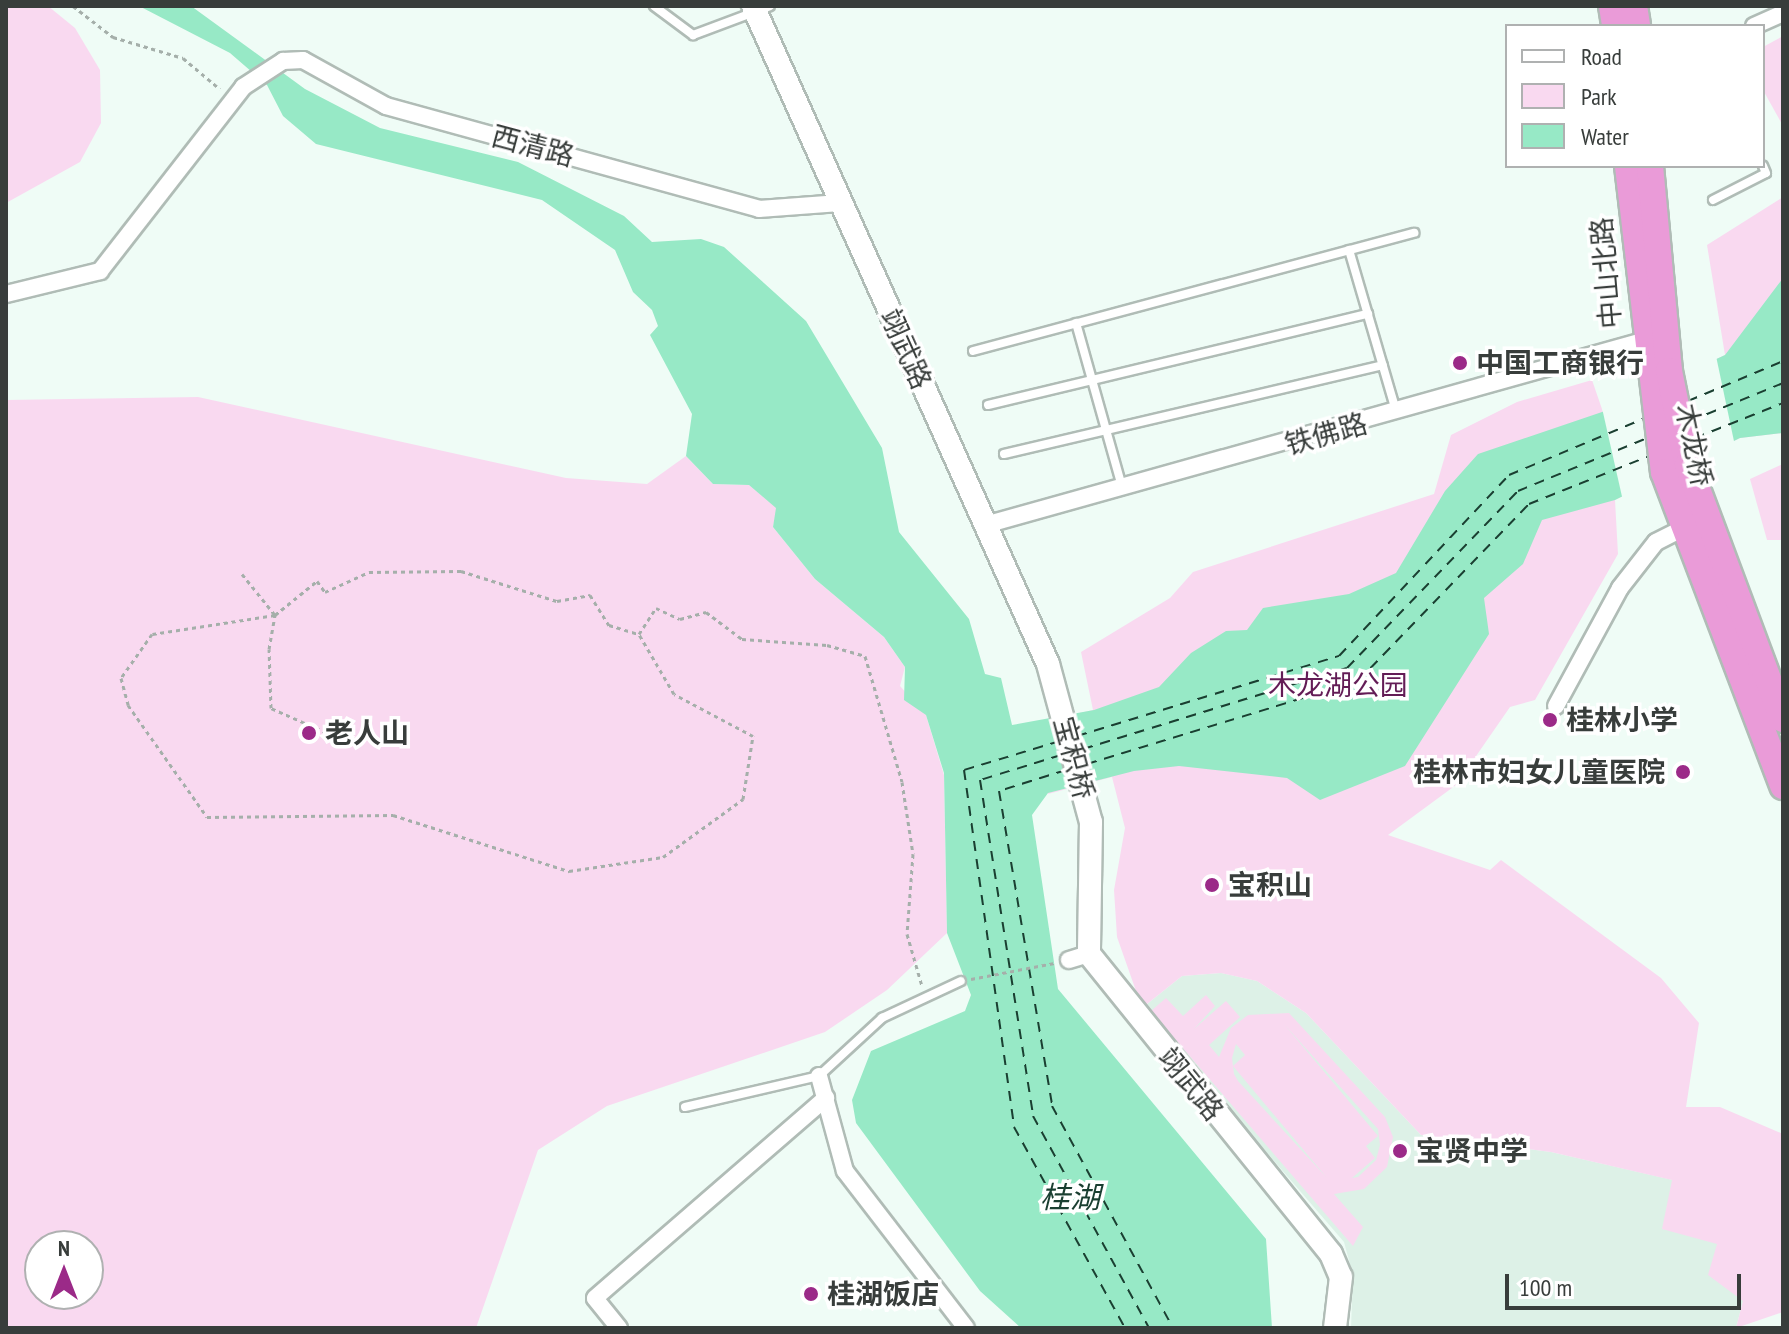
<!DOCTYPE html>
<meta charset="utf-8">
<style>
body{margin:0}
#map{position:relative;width:1789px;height:1334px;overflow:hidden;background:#effcf6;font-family:"PT Sans Narrow","Noto Sans SC",sans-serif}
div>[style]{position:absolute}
.built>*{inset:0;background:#ddf1e7}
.green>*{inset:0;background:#f9d9f0}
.water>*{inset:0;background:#97e9c6}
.pier>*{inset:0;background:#effcf6}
.ferry>*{height:2px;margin-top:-1px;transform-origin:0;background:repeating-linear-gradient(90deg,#1a3f31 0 10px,transparent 0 18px)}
.path>*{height:3px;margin-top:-1.5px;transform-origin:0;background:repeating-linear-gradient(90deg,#a5afaa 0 4px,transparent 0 8px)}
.roads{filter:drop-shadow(2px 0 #b0bcb6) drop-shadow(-2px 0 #b0bcb6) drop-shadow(0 2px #b0bcb6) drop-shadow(0 -2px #b0bcb6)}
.service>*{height:8px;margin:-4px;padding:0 4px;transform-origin:4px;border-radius:4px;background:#fff}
.minor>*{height:16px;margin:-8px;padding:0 8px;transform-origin:8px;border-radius:8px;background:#fff}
.secondary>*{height:22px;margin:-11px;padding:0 11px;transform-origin:11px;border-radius:11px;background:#fff}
.trunk>*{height:26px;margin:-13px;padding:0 13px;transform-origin:13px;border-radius:13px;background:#ea9bd8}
.dots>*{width:22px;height:22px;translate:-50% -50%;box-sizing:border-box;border:4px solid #fff;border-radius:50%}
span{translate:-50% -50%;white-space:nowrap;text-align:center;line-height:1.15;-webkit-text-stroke:7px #fff;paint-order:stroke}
.street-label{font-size:28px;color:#383d3b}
.poi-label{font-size:28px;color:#383d3b;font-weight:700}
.left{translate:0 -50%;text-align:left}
.right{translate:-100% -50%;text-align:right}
.park-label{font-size:28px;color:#631c56}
.water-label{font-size:30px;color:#1a3f31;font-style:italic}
.frame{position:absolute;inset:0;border:8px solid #383d3b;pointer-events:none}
.legend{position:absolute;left:1505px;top:24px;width:260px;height:144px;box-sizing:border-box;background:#fff;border:2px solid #afb1b1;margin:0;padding:10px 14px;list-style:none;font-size:24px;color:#383d3b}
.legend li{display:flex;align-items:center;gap:16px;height:40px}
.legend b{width:40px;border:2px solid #afb1b1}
.north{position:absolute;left:24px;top:1230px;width:80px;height:80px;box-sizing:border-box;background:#fff;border:2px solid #afb1b1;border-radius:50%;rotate:0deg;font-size:22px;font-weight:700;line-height:32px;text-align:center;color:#383d3b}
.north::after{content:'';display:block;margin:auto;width:28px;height:36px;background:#9b2a88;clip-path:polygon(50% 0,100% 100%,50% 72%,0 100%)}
.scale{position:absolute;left:1505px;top:1274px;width:236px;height:36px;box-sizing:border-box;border:4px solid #383d3b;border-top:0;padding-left:10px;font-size:24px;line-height:28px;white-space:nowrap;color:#383d3b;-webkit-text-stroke:6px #fff;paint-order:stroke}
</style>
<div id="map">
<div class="built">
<i style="clip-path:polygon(1221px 973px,1257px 981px,1306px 1013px,1421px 1135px,1551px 1152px,1673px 1180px,1718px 1244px,1743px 1301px,1736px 1328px,1351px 1328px,1353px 1275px,1344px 1242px,1142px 1008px,1182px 976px)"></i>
</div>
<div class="green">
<i style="clip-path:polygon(6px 6px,48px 6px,75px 28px,100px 70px,101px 123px,80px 162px,6px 203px)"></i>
<i style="clip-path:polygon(1783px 36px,1783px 126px,1763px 90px,1763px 47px)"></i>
<i style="clip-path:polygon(1783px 197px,1783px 433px,1740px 438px,1615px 500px,1618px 554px,1535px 700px,1510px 707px,1456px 785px,1388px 835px,1490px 870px,1501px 860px,1661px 978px,1699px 1023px,1686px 1107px,1720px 1107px,1783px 1134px,1783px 1312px,1736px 1328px,1743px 1301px,1708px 1275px,1717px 1244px,1662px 1229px,1672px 1180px,1551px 1152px,1421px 1135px,1306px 1013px,1257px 981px,1221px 973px,1182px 976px,1142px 1008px,1117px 937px,1114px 890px,1125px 828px,1112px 777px,1048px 794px,1032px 724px,1093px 710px,1081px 652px,1170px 598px,1193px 572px,1434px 494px,1451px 435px,1517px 402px,1592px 380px,1603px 412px,1725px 355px,1707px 245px)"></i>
<i style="clip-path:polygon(evenodd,198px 397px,566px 478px,647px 484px,686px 456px,713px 484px,749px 485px,777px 508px,773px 527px,815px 579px,884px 637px,905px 667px,900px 686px,926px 715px,944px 775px,947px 933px,887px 990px,825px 1032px,607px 1106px,538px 1150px,476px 1328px,6px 1328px,6px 400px,198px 397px,40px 1246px,88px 1246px,88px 1294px,40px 1294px,40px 1246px)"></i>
<i style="clip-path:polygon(1783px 464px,1783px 540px,1767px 540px,1750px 479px)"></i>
<i style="clip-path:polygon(evenodd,1206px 995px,1215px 1006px,1194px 1029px,1226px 1001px,1240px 1017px,1209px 1045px,1219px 1057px,1231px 1028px,1248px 1015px,1289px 1013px,1385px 1117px,1393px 1137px,1387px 1167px,1364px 1189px,1334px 1194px,1363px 1227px,1353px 1246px,1151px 1011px,1166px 998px,1183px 1016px,1206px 995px,1284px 1024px,1378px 1129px,1380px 1145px,1376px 1160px,1358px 1177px,1352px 1178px,1375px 1158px,1366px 1146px,1378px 1136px,1284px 1024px,1206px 995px,1236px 1044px,1245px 1055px,1233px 1066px,1327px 1178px,1238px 1081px,1234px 1074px,1232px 1058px,1236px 1044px)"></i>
</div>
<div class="water">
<i style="clip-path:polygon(139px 6px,191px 6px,305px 89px,380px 128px,518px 162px,624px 216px,652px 242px,701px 239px,724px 247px,806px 321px,882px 448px,899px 532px,969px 619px,985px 674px,1001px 678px,1012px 725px,1094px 710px,1159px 687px,1191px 653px,1226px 631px,1247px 630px,1263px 608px,1349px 594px,1396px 573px,1445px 491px,1478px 454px,1602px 412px,1725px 355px,1783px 278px,1783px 433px,1740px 438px,1615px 500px,1542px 520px,1523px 564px,1484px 598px,1489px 634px,1405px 766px,1320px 800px,1287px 778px,1179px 766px,1134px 771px,1048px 793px,1032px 815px,1058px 989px,1266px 1239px,1272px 1328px,1021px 1328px,980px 1291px,856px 1123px,852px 1100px,871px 1051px,965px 1011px,971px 995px,947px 933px,944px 773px,926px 715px,904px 700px,905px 667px,884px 637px,815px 579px,773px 527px,776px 508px,749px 485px,713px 484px,686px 456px,692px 414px,650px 335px,658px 326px,652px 310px,633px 292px,615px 250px,542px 200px,316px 144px,283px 116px,267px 85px,230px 53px)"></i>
</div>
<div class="pier">
<i style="clip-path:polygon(1716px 356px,1735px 446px,1623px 501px,1602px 408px)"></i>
</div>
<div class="ferry">
<i style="left:1688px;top:401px;width:103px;rotate:-22.8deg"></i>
<i style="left:1690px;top:421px;width:100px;rotate:-22.2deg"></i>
<i style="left:1695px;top:438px;width:95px;rotate:-21.7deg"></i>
<i style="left:1077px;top:736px;width:274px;rotate:-17deg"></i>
<i style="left:1339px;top:656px;width:248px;rotate:-46.8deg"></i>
<i style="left:1509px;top:475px;width:147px;rotate:-22.7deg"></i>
<i style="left:1060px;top:741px;width:100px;rotate:163.2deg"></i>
<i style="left:964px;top:770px;width:360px;rotate:82deg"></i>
<i style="left:1014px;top:1127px;width:230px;rotate:61.1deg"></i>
<i style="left:1083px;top:749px;width:276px;rotate:-17.1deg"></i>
<i style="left:1347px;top:668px;width:246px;rotate:-46deg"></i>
<i style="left:1518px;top:491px;width:139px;rotate:-22.3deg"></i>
<i style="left:1061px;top:755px;width:85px;rotate:162.8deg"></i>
<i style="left:980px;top:780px;width:340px;rotate:81deg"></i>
<i style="left:1033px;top:1116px;width:242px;rotate:61.3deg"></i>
<i style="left:1087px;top:764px;width:283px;rotate:-17deg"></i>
<i style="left:1358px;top:681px;width:246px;rotate:-46deg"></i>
<i style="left:1529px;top:504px;width:129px;rotate:-21.8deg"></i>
<i style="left:1066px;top:770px;width:70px;rotate:162.6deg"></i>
<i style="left:999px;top:791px;width:319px;rotate:80.4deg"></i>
<i style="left:1052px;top:1106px;width:253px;rotate:61.4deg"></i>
</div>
<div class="path">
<i style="left:73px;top:6px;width:51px;rotate:37.8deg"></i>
<i style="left:113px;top:37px;width:73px;rotate:16.7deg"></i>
<i style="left:183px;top:58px;width:48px;rotate:40deg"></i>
<i style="left:242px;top:574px;width:53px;rotate:51.2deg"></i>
<i style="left:275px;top:615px;width:124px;rotate:171.2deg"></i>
<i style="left:152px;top:634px;width:54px;rotate:125.2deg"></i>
<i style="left:121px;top:678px;width:28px;rotate:75deg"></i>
<i style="left:128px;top:705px;width:137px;rotate:54.8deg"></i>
<i style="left:207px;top:817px;width:186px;rotate:-0.6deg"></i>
<i style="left:393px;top:815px;width:185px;rotate:17.7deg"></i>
<i style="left:569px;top:871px;width:95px;rotate:-8.5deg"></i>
<i style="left:663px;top:857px;width:99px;rotate:-35.9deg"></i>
<i style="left:743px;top:799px;width:64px;rotate:-81deg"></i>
<i style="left:753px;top:736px;width:89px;rotate:-152deg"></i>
<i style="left:674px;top:694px;width:69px;rotate:-120.3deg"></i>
<i style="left:341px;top:739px;width:77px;rotate:-156.1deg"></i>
<i style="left:271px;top:708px;width:59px;rotate:-91.9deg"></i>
<i style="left:269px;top:649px;width:35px;rotate:-80deg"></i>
<i style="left:275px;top:615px;width:54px;rotate:-39deg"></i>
<i style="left:317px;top:581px;width:14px;rotate:54deg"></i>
<i style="left:325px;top:592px;width:48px;rotate:-24.4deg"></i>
<i style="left:369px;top:572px;width:92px;rotate:-0.6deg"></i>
<i style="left:461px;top:571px;width:101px;rotate:17.4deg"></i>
<i style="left:557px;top:601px;width:34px;rotate:-10deg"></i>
<i style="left:590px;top:595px;width:36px;rotate:58deg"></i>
<i style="left:609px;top:625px;width:31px;rotate:17deg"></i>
<i style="left:639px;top:634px;width:31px;rotate:-57deg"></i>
<i style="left:656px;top:608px;width:26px;rotate:25deg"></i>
<i style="left:680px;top:619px;width:27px;rotate:-15deg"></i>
<i style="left:706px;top:612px;width:45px;rotate:36.9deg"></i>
<i style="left:742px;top:639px;width:85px;rotate:4deg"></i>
<i style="left:827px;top:645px;width:40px;rotate:16deg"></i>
<i style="left:865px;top:656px;width:131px;rotate:73.6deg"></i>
<i style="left:902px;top:782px;width:73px;rotate:81.3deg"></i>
<i style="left:913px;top:854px;width:80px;rotate:94.3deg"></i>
<i style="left:907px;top:934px;width:54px;rotate:73.9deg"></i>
<i style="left:971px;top:979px;width:85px;rotate:-10.9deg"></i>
</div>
<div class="roads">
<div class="service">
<i style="left:654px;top:6px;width:49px;rotate:36.6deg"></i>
<i style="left:693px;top:35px;width:82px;rotate:-20.6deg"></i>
<i style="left:1713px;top:200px;width:59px;rotate:-27deg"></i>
<i style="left:1766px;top:173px;width:8px;rotate:-113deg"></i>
<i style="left:1349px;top:250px;width:168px;rotate:73.7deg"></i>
<i style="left:1076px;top:323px;width:170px;rotate:74.3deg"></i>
<i style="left:973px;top:351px;width:457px;rotate:-15deg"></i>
<i style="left:988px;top:405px;width:391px;rotate:-13.5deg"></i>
<i style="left:1004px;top:454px;width:389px;rotate:-13.2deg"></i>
<i style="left:685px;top:1107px;width:138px;rotate:-13deg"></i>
<i style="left:819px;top:1076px;width:86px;rotate:-42.6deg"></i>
<i style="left:882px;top:1018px;width:87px;rotate:-25.1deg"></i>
</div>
<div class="minor">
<i style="left:1754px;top:26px;width:32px;rotate:-24deg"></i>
<i style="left:6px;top:294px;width:97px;rotate:-13.7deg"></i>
<i style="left:100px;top:271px;width:233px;rotate:-52.1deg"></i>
<i style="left:243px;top:87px;width:48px;rotate:-33deg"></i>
<i style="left:283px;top:61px;width:20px;rotate:-3deg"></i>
<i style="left:303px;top:60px;width:95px;rotate:29deg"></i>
<i style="left:386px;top:106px;width:387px;rotate:15.4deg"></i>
<i style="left:759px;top:209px;width:81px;rotate:-4.2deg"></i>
<i style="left:985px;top:525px;width:698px;rotate:-15.63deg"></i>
<i style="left:1556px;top:706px;width:134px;rotate:-61.5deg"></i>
<i style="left:1620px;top:588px;width:58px;rotate:-52deg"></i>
<i style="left:1656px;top:542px;width:28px;rotate:-27deg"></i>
<i style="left:1069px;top:960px;width:21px;rotate:-17deg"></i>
<i style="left:819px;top:1076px;width:98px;rotate:74.7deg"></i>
<i style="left:845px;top:1171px;width:198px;rotate:52.4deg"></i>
<i style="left:619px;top:1328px;width:38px;rotate:-129deg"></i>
<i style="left:595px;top:1298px;width:306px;rotate:-40.9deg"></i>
</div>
<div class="secondary">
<i style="left:753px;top:6px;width:721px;rotate:65.85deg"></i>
<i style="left:1048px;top:664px;width:164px;rotate:74.8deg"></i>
<i style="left:1091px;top:822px;width:132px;rotate:90.9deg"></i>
<i style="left:1089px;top:954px;width:385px;rotate:51.1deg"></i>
<i style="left:1331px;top:1254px;width:25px;rotate:67deg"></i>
<i style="left:1341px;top:1277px;width:51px;rotate:96.7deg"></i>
</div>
<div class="trunk">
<i style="left:1612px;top:6px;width:20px;rotate:81deg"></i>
<i style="left:1634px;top:6px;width:20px;rotate:81deg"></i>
<i style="left:1628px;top:166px;width:308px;rotate:83.3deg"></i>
<i style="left:1664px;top:472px;width:336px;rotate:69.2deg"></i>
<i style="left:1650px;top:166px;width:206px;rotate:84.7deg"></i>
<i style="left:1669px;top:371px;width:96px;rotate:78.6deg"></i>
<i style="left:1688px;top:465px;width:271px;rotate:69.5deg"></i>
</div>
</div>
<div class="dots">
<i style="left:1460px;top:363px;background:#9b2a88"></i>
<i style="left:1550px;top:720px;background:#9b2a88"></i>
<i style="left:309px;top:733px;background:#9b2a88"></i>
<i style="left:1683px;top:772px;background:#9b2a88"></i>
<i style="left:1212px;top:885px;background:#9b2a88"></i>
<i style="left:1400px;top:1151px;background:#9b2a88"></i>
<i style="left:811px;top:1294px;background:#9b2a88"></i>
</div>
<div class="street-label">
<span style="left:533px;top:146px;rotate:15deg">西清路</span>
<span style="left:1606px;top:273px;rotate:-95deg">中山北路</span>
<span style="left:906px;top:349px;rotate:66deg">翊武路</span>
<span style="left:1326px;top:434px;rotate:-16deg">铁佛路</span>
<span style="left:1694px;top:445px;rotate:78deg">木龙桥</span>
<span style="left:1074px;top:758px;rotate:75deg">宝积桥</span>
<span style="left:1191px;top:1084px;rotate:51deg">翊武路</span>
</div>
<div class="poi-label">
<span class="left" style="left:1476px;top:363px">中国工商银行</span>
<span class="left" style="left:1566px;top:720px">桂林小学</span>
<span class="left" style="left:325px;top:733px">老人山</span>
<span class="right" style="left:1665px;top:772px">桂林市妇女儿童医院</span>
<span class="left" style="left:1228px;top:885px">宝积山</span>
<span class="left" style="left:1416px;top:1151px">宝贤中学</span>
<span class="left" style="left:827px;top:1294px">桂湖饭店</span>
</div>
<div class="park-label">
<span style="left:1338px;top:685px">木龙湖公园</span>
</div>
<div class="water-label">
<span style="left:1070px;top:1197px">桂湖</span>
</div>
<div class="frame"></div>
<ul class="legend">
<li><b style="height:10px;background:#fff"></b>Road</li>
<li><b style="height:22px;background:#f9d9f0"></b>Park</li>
<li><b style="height:22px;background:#97e9c6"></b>Water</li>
</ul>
<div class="north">N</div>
<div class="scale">100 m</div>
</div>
